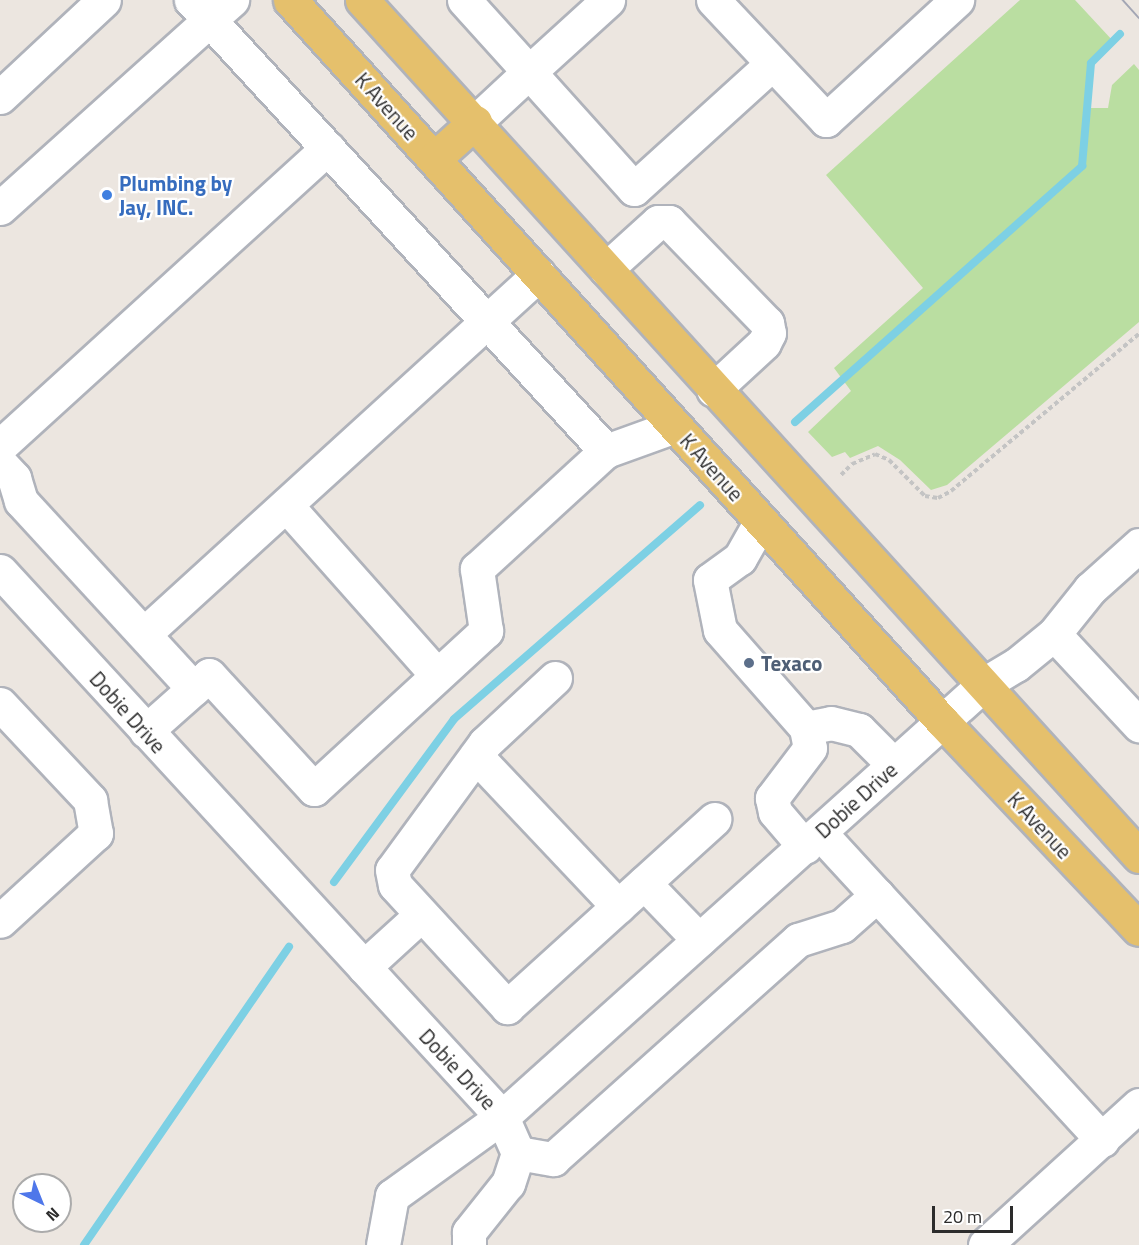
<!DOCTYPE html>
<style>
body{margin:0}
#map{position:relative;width:1139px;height:1245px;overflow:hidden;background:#ece6e0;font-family:"Titillium Web",sans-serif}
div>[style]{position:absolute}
.green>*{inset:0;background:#badea1}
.stream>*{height:8px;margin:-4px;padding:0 4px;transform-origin:4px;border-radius:4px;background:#7dd0e4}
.path>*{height:4px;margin-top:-2px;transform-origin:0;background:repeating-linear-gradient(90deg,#c4c4c4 0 4.5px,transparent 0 7.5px)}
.roads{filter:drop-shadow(2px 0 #b0b3bb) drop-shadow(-2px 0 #b0b3bb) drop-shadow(0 2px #b0b3bb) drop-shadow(0 -2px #b0b3bb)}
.minor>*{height:33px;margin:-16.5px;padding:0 16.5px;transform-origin:16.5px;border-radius:16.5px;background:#fff}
.major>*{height:33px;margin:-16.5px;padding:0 16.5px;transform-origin:16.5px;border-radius:16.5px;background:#e5c06c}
.tram>*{height:1.5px;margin:-0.75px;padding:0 0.75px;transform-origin:0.75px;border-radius:0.75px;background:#a3a6b4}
.dots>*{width:16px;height:16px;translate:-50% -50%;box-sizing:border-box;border:3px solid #fff;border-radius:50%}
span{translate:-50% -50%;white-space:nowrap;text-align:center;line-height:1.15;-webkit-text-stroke:4.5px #fff;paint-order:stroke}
.street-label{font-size:21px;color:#2c2c2c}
.shop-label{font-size:21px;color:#366cbe;font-weight:700}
.left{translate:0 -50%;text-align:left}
.service-label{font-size:21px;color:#4e5e75;font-weight:700}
.north{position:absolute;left:12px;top:1173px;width:60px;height:60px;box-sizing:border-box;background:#fff;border:2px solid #ababab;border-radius:50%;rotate:137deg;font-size:16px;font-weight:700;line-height:24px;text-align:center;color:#2c2c2c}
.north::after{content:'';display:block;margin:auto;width:21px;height:27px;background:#4f77ea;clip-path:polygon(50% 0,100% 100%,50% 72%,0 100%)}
.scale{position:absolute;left:932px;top:1206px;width:81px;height:27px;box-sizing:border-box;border:3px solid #2c2c2c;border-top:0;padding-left:8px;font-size:18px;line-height:21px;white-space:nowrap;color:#2c2c2c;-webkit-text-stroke:4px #fff;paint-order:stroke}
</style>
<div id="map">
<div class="green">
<i style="clip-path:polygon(1020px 0,1075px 0,1113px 41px,1091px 63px,1087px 108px,1108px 108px,1112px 85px,1134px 64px,1139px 70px,1139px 322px,947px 485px,931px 490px,900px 460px,878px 446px,850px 458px,845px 452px,832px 457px,808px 432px,851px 391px,834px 368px,923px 288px,826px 175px)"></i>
</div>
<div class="stream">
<i style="left:795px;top:422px;width:385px;rotate:-41.7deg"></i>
<i style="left:1082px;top:166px;width:103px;rotate:-85deg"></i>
<i style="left:1091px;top:63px;width:41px;rotate:-45deg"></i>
<i style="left:334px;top:882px;width:202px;rotate:-53.6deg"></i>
<i style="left:454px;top:719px;width:326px;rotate:-41deg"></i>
<i style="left:84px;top:1245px;width:362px;rotate:-55.5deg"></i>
</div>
<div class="path">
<i style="left:841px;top:475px;width:16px;rotate:-45deg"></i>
<i style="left:852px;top:464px;width:25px;rotate:-23deg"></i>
<i style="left:875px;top:454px;width:15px;rotate:23deg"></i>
<i style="left:889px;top:460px;width:51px;rotate:45deg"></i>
<i style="left:925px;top:496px;width:13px;rotate:9deg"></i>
<i style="left:938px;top:498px;width:15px;rotate:-28deg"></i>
<i style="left:951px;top:491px;width:245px;rotate:-39.9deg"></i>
</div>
<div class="roads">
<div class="minor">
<i style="left:464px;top:0;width:97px;rotate:47.9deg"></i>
<i style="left:529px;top:72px;width:107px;rotate:-42.3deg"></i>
<i style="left:713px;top:0;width:165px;rotate:46.7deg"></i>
<i style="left:826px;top:120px;width:178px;rotate:-42.5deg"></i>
<i style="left:0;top:97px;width:142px;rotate:-43deg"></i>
<i style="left:475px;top:122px;width:74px;rotate:-42.8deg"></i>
<i style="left:529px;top:72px;width:157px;rotate:48.1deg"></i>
<i style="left:634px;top:189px;width:186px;rotate:-42.2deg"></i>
<i style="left:0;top:208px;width:312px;rotate:-41.9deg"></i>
<i style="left:606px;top:269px;width:70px;rotate:-42.1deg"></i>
<i style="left:658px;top:222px;width:11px"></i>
<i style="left:669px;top:222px;width:141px;rotate:45.9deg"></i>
<i style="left:767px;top:323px;width:10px;rotate:79deg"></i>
<i style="left:769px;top:333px;width:11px;rotate:117deg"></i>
<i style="left:764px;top:343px;width:69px;rotate:137.3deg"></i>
<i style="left:0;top:446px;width:443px;rotate:-42.3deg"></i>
<i style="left:606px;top:451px;width:73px;rotate:-19.9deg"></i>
<i style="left:0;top:463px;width:21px;rotate:47deg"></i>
<i style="left:14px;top:478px;width:24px;rotate:73deg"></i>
<i style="left:21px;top:501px;width:255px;rotate:47.4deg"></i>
<i style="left:286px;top:505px;width:227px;rotate:48.4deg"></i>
<i style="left:761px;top:521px;width:43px;rotate:119.6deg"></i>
<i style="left:740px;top:558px;width:37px;rotate:144deg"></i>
<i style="left:710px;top:580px;width:51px;rotate:78.7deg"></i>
<i style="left:720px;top:630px;width:130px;rotate:48.7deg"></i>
<i style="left:806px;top:728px;width:20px;rotate:79deg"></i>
<i style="left:810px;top:748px;width:63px;rotate:127.2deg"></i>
<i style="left:772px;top:798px;width:14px;rotate:78deg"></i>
<i style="left:775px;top:812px;width:46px;rotate:49.4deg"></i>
<i style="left:0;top:571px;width:742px;rotate:47.4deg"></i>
<i style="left:502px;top:1117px;width:648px;rotate:-41.93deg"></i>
<i style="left:984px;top:684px;width:37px;rotate:-31deg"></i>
<i style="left:1016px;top:665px;width:49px;rotate:-39.2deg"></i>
<i style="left:1054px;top:634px;width:58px;rotate:-51.3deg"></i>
<i style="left:1090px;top:589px;width:66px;rotate:-41.9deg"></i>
<i style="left:144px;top:634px;width:534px;rotate:-42.35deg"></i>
<i style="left:1054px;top:634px;width:125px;rotate:47deg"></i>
<i style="left:555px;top:678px;width:96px;rotate:137.1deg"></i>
<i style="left:485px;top:743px;width:157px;rotate:126.2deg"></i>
<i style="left:392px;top:870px;width:15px;rotate:79deg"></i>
<i style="left:395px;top:885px;width:166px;rotate:47.4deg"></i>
<i style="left:507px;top:1007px;width:280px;rotate:-42.2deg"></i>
<i style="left:0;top:704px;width:132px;rotate:46.8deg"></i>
<i style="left:90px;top:800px;width:34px;rotate:80deg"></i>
<i style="left:96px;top:833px;width:130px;rotate:137.5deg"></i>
<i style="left:806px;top:728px;width:25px;rotate:-11deg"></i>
<i style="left:831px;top:723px;width:29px;rotate:14deg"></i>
<i style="left:859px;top:730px;width:49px;rotate:45deg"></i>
<i style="left:146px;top:731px;width:84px;rotate:-41.6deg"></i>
<i style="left:209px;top:675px;width:155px;rotate:47.4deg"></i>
<i style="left:314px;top:789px;width:234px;rotate:-42.6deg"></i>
<i style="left:486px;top:631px;width:63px;rotate:-98.3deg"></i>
<i style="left:477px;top:569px;width:175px;rotate:-42.5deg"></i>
<i style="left:606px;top:451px;width:613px;rotate:-132.62deg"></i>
<i style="left:476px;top:756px;width:207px;rotate:46.6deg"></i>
<i style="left:820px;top:833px;width:84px;rotate:47.4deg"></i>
<i style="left:644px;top:883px;width:79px;rotate:46deg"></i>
<i style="left:364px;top:967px;width:77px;rotate:-42.4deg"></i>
<i style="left:518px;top:1153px;width:36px;rotate:10deg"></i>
<i style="left:553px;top:1159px;width:329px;rotate:-41.8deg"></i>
<i style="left:798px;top:940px;width:46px;rotate:-17.7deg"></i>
<i style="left:842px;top:926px;width:47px;rotate:-41.5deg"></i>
<i style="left:877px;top:895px;width:333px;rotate:47.4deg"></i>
<i style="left:383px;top:1245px;width:50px;rotate:-79.6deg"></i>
<i style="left:392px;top:1196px;width:135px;rotate:-35.7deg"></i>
<i style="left:502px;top:1117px;width:39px;rotate:66deg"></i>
<i style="left:518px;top:1153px;width:32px;rotate:108deg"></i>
<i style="left:508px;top:1183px;width:63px;rotate:128.5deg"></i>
<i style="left:469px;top:1232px;width:13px;rotate:90deg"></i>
<i style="left:985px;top:1245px;width:208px;rotate:-42.3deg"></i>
</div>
<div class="major">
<i style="left:290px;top:0;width:972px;rotate:47.88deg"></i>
<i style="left:942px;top:721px;width:286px;rotate:46.6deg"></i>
<i style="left:362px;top:0;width:1156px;rotate:47.77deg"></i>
<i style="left:435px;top:158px;width:54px;rotate:-42deg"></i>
</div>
</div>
<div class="tram">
<i style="left:1123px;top:0;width:24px;rotate:48deg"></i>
</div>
<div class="dots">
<i style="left:107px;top:195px;background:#3f7fe0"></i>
<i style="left:749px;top:663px;background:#5c6f8a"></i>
</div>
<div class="street-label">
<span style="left:387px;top:106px;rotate:48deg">K Avenue</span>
<span style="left:712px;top:467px;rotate:48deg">K Avenue</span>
<span style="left:128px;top:712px;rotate:48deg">Dobie Drive</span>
<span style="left:856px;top:800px;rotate:-42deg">Dobie Drive</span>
<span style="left:1040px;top:825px;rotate:47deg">K Avenue</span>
<span style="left:458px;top:1069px;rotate:47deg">Dobie Drive</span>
</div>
<div class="shop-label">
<span class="left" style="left:119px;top:195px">Plumbing by<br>Jay, INC.</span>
</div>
<div class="service-label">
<span class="left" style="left:761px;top:663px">Texaco</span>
</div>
<div class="north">N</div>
<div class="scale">20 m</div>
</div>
